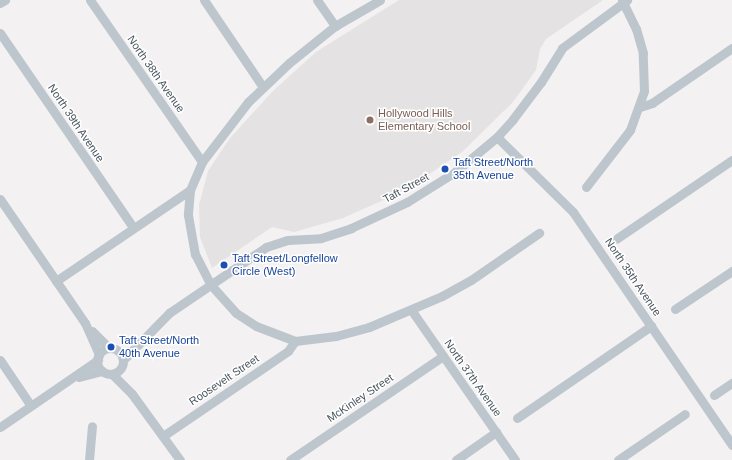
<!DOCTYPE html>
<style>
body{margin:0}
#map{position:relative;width:732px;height:460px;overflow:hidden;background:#f3f1f1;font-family:Helvetica,sans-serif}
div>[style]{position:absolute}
.education>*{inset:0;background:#e4e2e3}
.minor>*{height:9px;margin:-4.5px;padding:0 4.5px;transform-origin:4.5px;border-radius:4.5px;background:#bdc6cd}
.minor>.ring{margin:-4.5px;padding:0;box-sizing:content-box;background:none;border:9px solid #bdc6cd;border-radius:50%}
.dots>*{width:11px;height:11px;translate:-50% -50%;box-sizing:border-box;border:2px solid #fff;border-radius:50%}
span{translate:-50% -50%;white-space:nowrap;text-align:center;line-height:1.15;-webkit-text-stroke:3px #fff;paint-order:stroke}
.street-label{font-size:11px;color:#49555e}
.education-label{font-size:11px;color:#785e54}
.left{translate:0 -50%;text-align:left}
.transit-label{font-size:11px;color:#164399}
</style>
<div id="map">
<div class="education">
<i style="clip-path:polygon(399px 0,603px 0,546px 39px,540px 49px,536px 70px,513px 102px,462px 152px,404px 191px,343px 218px,294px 232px,272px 227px,212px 268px,200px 237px,199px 205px,208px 171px,230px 138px,273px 91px,316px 52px)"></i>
</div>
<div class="minor">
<i style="left:90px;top:0;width:197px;rotate:55.3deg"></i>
<i style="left:204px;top:0;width:105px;rotate:55.9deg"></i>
<i style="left:317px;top:0;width:32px;rotate:55deg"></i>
<i style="left:380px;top:0;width:52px;rotate:150deg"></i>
<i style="left:335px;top:26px;width:59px;rotate:141.2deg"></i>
<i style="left:289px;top:63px;width:57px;rotate:136.4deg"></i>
<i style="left:248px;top:102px;width:76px;rotate:127.5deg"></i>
<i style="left:202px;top:162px;width:30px;rotate:113deg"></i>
<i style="left:190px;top:190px;width:25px;rotate:95deg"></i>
<i style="left:188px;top:215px;width:40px;rotate:80deg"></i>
<i style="left:195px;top:254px;width:34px;rotate:63deg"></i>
<i style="left:210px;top:284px;width:39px;rotate:48deg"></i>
<i style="left:236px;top:313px;width:24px;rotate:33deg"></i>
<i style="left:256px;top:326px;width:42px;rotate:21deg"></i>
<i style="left:295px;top:341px;width:41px;rotate:-7deg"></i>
<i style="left:336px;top:336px;width:34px;rotate:-15deg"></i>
<i style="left:369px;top:327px;width:79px;rotate:-23deg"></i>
<i style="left:442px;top:296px;width:33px;rotate:-29deg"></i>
<i style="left:471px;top:280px;width:83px;rotate:-34.7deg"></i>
<i style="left:0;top:3px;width:6px;rotate:-31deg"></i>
<i style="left:0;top:33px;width:235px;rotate:55.6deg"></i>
<i style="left:640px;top:107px;width:13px;rotate:-18deg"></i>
<i style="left:652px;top:103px;width:97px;rotate:-34.5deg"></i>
<i style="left:497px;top:137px;width:107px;rotate:44.6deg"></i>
<i style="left:573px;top:212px;width:282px;rotate:55.7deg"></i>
<i style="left:586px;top:187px;width:72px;rotate:-52.3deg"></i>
<i style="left:630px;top:130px;width:41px;rotate:-70.3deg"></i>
<i style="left:644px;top:91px;width:38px;rotate:-92deg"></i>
<i style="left:643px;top:53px;width:25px;rotate:-106deg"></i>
<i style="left:636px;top:29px;width:32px;rotate:-116deg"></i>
<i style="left:0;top:199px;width:150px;rotate:55.6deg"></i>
<i style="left:85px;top:323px;width:35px;rotate:66deg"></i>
<i style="left:616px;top:239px;width:140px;rotate:-34.3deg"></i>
<i style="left:56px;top:281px;width:162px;rotate:-34.2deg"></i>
<i style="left:675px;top:309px;width:69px;rotate:-33.7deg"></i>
<i style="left:412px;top:311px;width:181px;rotate:55.3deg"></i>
<i style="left:92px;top:331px;width:24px;rotate:45deg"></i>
<i class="ring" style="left:97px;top:348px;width:17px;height:17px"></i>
<i style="left:0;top:360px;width:55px;rotate:56deg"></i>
<i style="left:123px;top:360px;width:66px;rotate:-45.6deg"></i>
<i style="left:169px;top:313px;width:117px;rotate:-34.2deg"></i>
<i style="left:266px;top:247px;width:23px;rotate:-18deg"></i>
<i style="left:288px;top:240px;width:33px;rotate:-3deg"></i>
<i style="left:321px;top:238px;width:32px;rotate:-18deg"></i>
<i style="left:351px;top:228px;width:62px;rotate:-24.9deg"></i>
<i style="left:407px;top:202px;width:57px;rotate:-32deg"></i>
<i style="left:455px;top:172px;width:55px;rotate:-39.8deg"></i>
<i style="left:497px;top:137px;width:24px;rotate:-48deg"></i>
<i style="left:513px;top:119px;width:46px;rotate:-52.9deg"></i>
<i style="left:541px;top:82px;width:40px;rotate:-58deg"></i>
<i style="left:562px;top:48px;width:81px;rotate:-36.4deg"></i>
<i style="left:112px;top:374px;width:28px;rotate:45deg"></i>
<i style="left:132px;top:394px;width:82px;rotate:54deg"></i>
<i style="left:79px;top:377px;width:24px;rotate:-15deg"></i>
<i style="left:714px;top:395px;width:22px;rotate:-34deg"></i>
<i style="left:517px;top:418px;width:163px;rotate:-34.5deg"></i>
<i style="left:0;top:427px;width:119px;rotate:-34.4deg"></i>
<i style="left:163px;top:436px;width:151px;rotate:-34.2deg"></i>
<i style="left:288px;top:351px;width:12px;rotate:-55deg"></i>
<i style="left:89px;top:460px;width:34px;rotate:-85deg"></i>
<i style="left:290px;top:460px;width:185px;rotate:-34.2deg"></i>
<i style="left:456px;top:460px;width:49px;rotate:-35deg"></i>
<i style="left:618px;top:460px;width:81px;rotate:-34.5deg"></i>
</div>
<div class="dots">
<i style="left:370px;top:120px;background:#8d6e63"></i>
<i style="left:445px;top:169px;background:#1a4fb4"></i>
<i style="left:224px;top:265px;background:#1a4fb4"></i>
<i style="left:111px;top:347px;background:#1a4fb4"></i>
</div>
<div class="street-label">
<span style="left:156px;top:74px;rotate:55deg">North 38th Avenue</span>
<span style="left:76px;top:123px;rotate:56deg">North 39th Avenue</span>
<span style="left:406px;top:188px;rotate:-29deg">Taft Street</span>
<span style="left:633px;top:277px;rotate:56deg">North 35th Avenue</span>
<span style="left:473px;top:378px;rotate:55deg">North 37th Avenue</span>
<span style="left:224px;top:380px;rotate:-34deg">Roosevelt Street</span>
<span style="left:360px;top:398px;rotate:-34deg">McKinley Street</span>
</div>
<div class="education-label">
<span class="left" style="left:378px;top:120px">Hollywood Hills<br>Elementary School</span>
</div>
<div class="transit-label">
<span class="left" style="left:453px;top:169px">Taft Street/North<br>35th Avenue</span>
<span class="left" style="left:232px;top:265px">Taft Street/Longfellow<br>Circle (West)</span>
<span class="left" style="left:119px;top:347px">Taft Street/North<br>40th Avenue</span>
</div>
</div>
